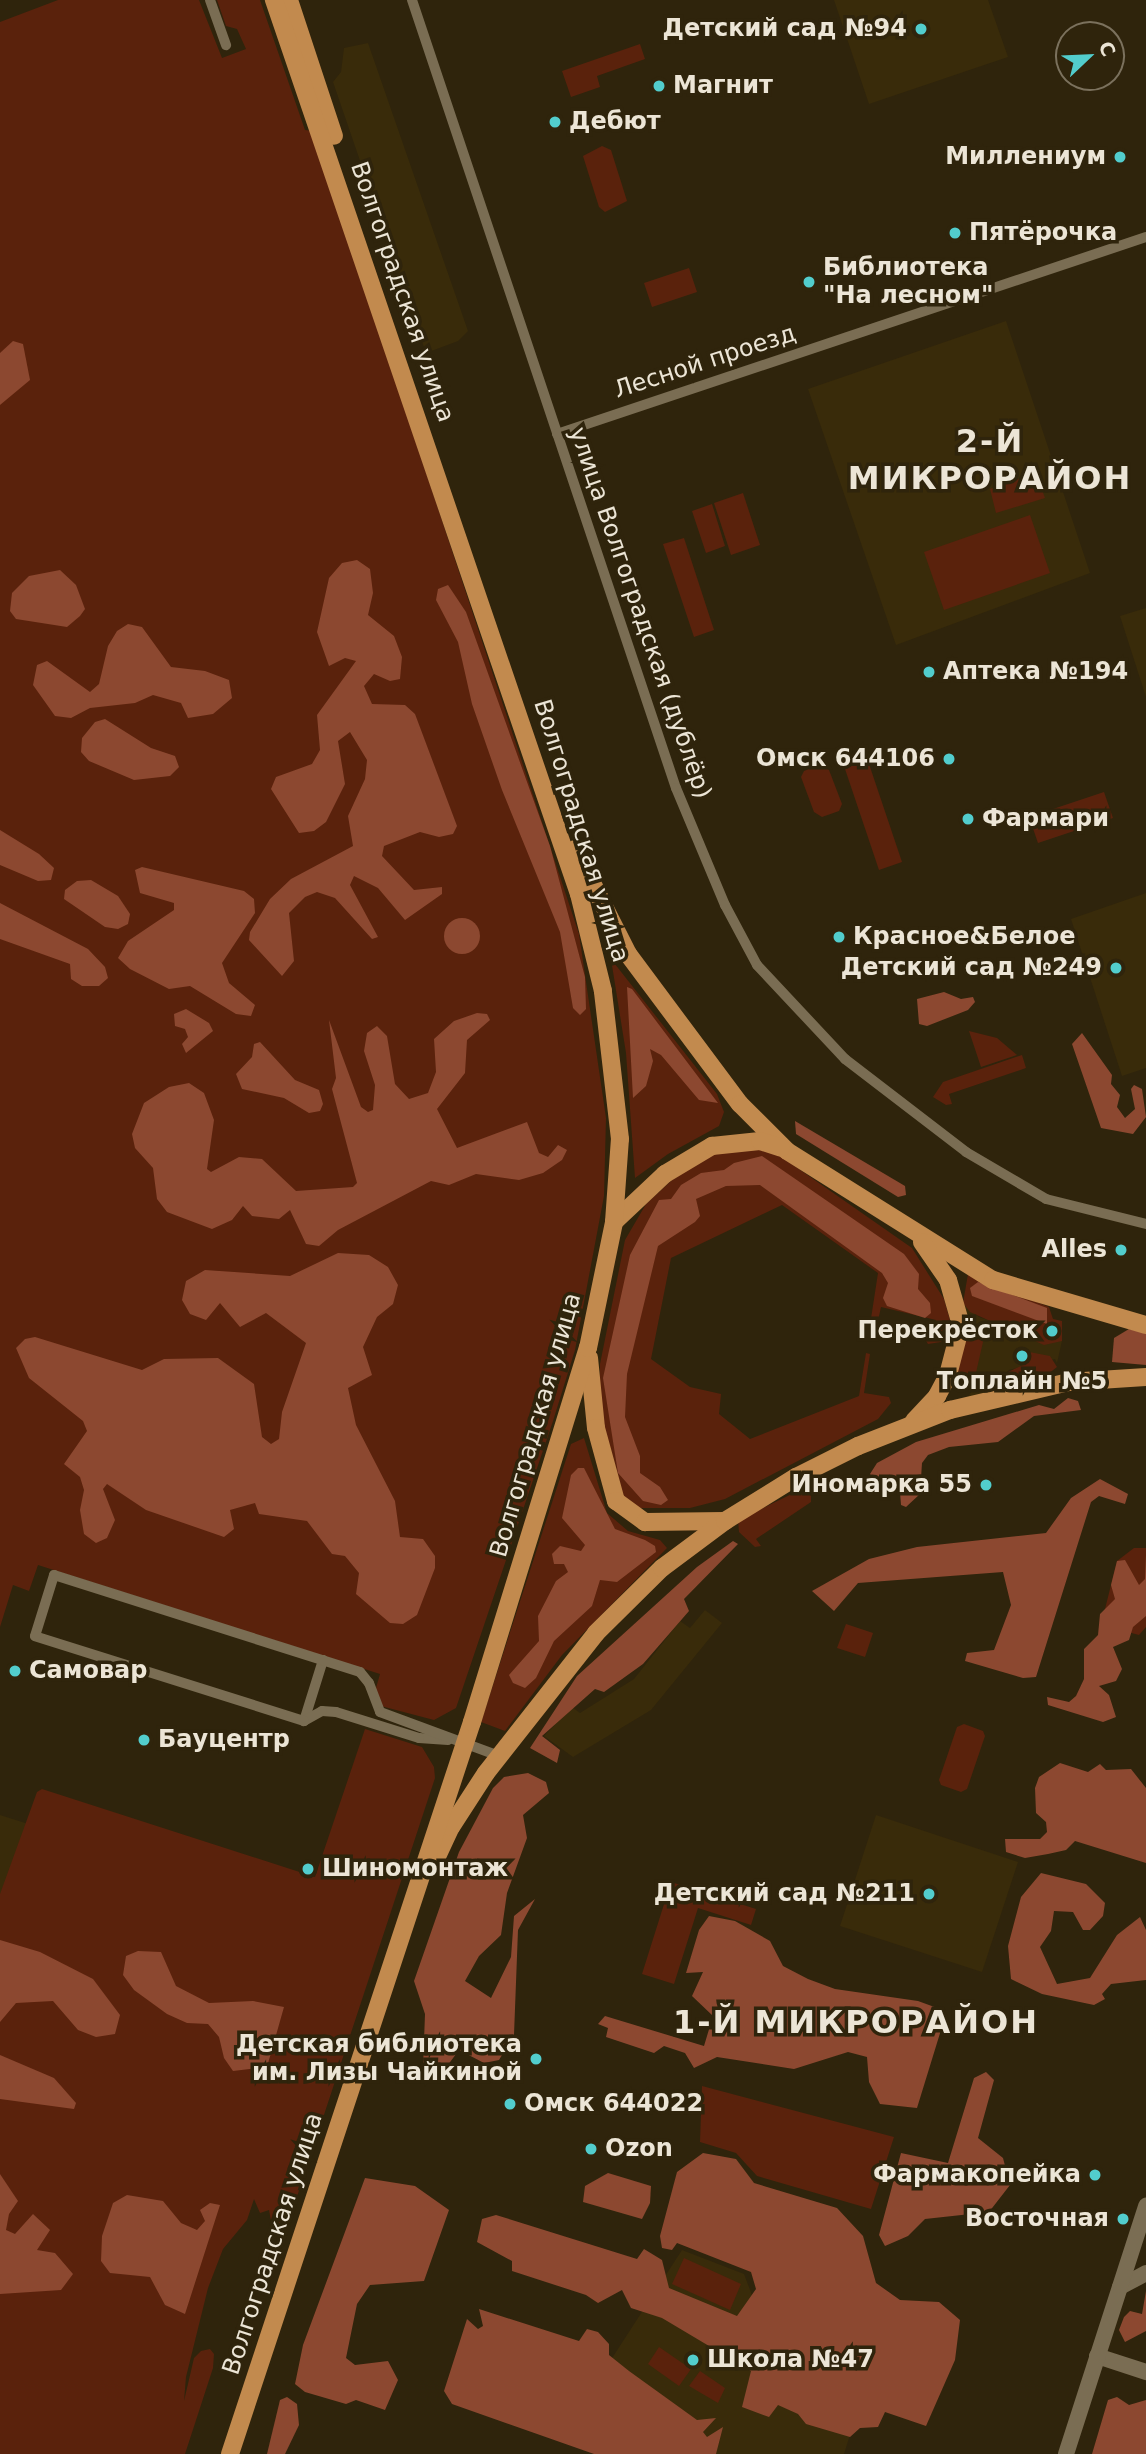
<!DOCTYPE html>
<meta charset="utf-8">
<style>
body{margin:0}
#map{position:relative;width:1146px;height:2454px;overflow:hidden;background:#2f240c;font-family:"DejaVu Sans",sans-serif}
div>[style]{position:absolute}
.built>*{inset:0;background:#392b0a}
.green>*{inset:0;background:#5a220c}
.forest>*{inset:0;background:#8c4830}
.round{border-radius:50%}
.street>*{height:10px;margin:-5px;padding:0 5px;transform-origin:5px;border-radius:5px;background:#7a6d53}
.secondary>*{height:16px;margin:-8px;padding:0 8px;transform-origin:8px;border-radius:8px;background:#7a6d53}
.primary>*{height:18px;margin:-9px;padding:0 9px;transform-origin:9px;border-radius:9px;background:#c28a4e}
.dots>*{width:19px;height:19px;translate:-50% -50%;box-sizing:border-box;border:4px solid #2f240c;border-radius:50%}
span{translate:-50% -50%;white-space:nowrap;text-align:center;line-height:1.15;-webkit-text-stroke:7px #2f240c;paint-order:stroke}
.poi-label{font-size:24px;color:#ece5d6;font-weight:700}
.right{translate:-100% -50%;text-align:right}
.left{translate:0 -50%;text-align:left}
.street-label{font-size:24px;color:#ece5d6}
.district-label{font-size:32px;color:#ece5d6;font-weight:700;letter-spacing:2px}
.north{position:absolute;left:1055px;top:21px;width:70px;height:70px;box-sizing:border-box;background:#2f240c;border:2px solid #7b715d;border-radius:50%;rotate:67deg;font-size:19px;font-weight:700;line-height:28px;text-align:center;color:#ece5d6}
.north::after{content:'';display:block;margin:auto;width:24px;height:32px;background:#52cdcd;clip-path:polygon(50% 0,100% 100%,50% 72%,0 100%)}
</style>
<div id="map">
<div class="built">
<i style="clip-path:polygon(834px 0,988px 0,1008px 57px,869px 104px)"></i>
<i style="clip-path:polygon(368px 43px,468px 331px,458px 341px,426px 353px,333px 82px,341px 72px,344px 48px)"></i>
<i style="clip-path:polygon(1006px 321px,1090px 573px,896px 645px,808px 389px)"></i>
<i style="clip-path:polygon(1146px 608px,1146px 697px,1120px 616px)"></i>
<i style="clip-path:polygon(1146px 893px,1146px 1068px,1122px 1076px,1071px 919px)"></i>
<i style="clip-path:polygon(963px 1303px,979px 1317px,1028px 1334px,1027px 1338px,1062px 1341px,1057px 1363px,1055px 1359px,1009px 1370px,985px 1390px,990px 1391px,968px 1397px,973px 1389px,947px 1383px)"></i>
<i style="clip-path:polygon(705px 1610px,722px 1623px,651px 1710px,573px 1757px,544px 1736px,572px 1707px,580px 1713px,634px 1679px,680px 1621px,690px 1628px)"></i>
<i style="clip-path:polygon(0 1815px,44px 1829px,0 1907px)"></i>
<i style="clip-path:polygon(876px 1815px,1018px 1862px,982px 1972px,840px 1926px)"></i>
<i style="clip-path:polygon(682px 2250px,744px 2274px,785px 2382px,859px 2406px,844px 2454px,680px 2454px,605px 2369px)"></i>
</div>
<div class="green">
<i style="clip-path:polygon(58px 0,199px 0,222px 58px,246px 49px,237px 29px,226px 26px,217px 0,260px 0,305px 130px,313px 131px,579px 934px,606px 1118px,604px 1196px,575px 1350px,553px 1421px,456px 1708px,434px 1720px,377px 1705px,374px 1695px,380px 1674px,38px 1565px,29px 1591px,13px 1585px,0 1627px,0 22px)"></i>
<i style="clip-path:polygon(640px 44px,645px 59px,597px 76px,600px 87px,571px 97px,562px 71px)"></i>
<i style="clip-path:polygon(602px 146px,611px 150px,627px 201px,605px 212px,599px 207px,583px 156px)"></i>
<i style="clip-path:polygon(689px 268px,697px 292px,652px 307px,644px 283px)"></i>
<i style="clip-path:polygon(1036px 473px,1045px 498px,996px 513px,990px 489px)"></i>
<i style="clip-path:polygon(743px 493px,760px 545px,731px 555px,714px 503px)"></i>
<i style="clip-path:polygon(712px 504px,725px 546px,706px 553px,692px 511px)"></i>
<i style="clip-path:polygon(1030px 515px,1050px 573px,944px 610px,924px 552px)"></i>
<i style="clip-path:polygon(684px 538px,714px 630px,694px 637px,663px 544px)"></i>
<i style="clip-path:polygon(867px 758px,902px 862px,879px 870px,844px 766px)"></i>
<i style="clip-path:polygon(821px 764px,829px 770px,842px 804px,839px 811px,822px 817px,814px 812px,801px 777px,804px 771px)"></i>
<i style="clip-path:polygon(1104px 792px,1113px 818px,1038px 843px,1029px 817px)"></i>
<i style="clip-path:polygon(611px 959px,717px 1094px,724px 1112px,719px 1126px,668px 1154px,635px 1178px,626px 1053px)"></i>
<i style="clip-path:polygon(969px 1031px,997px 1038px,1017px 1055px,981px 1067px)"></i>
<i style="clip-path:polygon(1022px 1055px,1026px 1068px,949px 1094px,952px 1104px,946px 1105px,933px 1097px,943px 1082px)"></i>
<i style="clip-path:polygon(744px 1146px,776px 1153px,912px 1248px,944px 1299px,950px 1320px,948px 1331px,941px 1342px,928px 1344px,921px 1333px,933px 1330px,936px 1320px,881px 1307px,874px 1339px,868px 1338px,878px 1273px,782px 1205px,671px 1258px,651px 1359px,690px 1387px,721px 1394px,719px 1414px,750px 1439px,859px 1396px,866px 1353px,870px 1354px,864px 1393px,889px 1397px,891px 1403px,878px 1419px,725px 1499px,690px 1508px,636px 1508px,616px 1489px,599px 1405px,600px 1364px,625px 1240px,646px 1204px,672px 1180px,709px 1156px)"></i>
<i style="clip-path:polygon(968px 1274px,1049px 1307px,1053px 1319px,1062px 1321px,1062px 1341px,1044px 1345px,970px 1312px,963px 1303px)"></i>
<i style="clip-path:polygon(968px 1325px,979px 1330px,983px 1342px,975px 1377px,969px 1379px,955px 1375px)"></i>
<i style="clip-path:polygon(1024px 1351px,1050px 1356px,1057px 1367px,1043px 1378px,984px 1390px,985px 1383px,1023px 1365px)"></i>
<i style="clip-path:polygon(584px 1438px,607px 1513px,628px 1531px,660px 1540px,667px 1548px,562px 1655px,505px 1731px,481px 1722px,571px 1444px)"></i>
<i style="clip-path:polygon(801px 1483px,811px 1491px,811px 1502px,756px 1539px,761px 1546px,755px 1547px,739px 1532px,738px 1520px,800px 1490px)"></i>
<i style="clip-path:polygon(1134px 1548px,1146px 1548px,1146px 1627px,1139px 1635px,1101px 1625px,1117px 1561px)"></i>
<i style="clip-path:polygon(846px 1624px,873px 1633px,865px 1657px,837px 1648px)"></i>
<i style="clip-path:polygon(964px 1724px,983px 1731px,985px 1736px,967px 1789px,961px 1792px,941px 1785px,939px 1780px,957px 1727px)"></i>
<i style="clip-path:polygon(365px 1729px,422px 1747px,434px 1767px,435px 1778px,288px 2224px,272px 2226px,269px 2210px,260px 2213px,254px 2199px,247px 2220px,223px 2249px,208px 2288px,186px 2377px,184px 2401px,194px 2358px,201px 2351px,210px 2349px,214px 2354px,213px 2368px,185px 2454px,0 2454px,0 1894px,37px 1792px,42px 1789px,315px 1877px)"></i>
<i style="clip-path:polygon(671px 1882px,756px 1909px,751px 1925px,698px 1908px,674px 1984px,642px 1974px)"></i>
<i style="clip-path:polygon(702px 2086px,894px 2137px,871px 2209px,757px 2176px,736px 2153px,700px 2142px)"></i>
<i style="clip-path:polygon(684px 2258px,741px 2284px,730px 2310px,672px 2284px)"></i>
<i style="clip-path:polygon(659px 2347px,691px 2369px,679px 2386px,648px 2364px)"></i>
<i style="clip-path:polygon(700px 2371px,725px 2388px,718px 2403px,689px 2386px)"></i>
</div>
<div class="forest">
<i style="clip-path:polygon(13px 341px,23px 344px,30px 380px,0 405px,0 353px)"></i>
<i style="clip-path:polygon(357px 560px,370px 569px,373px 593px,368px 615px,394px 636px,402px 657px,400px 679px,390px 681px,374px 674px,364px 686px,372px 704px,405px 705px,415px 714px,457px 826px,453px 834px,439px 837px,420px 832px,384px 846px,382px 856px,414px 890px,442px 887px,442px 894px,405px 920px,378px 888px,354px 876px,350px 885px,378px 937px,372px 939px,335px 898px,317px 892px,305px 897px,289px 913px,294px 961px,282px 976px,249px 940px,250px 932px,270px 899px,291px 879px,353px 846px,348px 816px,365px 779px,367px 760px,350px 732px,338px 741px,345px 784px,326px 822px,314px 831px,299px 833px,271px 789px,276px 777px,312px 764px,320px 750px,317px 715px,356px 661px,345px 658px,329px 666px,317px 632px,329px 578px,342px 563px)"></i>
<i style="clip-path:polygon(60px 570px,76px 585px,85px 609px,80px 616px,67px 627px,16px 619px,10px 611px,12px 593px,29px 576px)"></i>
<i style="clip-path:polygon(448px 585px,466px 612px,550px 846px,585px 977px,586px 1009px,580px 1015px,573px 1008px,560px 932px,502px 790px,472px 704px,458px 642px,436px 600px,438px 589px)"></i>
<i style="clip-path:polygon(128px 624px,142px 627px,171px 667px,205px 671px,229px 680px,232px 698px,213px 714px,188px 718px,181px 703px,153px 695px,135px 703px,90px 708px,71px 718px,55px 716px,33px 685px,37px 665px,47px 661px,90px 692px,99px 684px,108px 646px,117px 631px)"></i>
<i style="clip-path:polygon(105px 719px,151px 748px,175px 756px,179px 767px,170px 776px,134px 780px,89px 761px,81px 752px,82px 738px,95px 722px)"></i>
<i style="clip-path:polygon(0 830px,39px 854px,54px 868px,51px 880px,38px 881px,0 865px)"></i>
<i style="clip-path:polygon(142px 867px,244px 891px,254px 899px,255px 913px,222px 963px,229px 983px,255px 1005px,251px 1016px,236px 1014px,190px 986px,169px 989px,130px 969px,118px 958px,128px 941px,174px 910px,174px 903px,140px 893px,135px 870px)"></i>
<i style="clip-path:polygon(91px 880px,118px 896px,130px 914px,128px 924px,118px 929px,105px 927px,64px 899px,65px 890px,77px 881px)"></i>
<i style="clip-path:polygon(0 903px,88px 949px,105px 967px,108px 978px,99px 986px,82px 986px,71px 979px,70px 964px,0 939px)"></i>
<i class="round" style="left:444px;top:918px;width:36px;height:36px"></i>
<i style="clip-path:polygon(627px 987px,632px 989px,718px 1103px,699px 1100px,661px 1055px,650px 1049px,653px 1061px,646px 1086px,633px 1098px)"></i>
<i style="clip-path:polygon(944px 992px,961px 999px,973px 997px,975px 1002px,968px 1010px,927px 1026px,919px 1024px,917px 999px)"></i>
<i style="clip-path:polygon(186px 1009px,209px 1023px,213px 1031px,186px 1053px,182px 1044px,188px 1037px,185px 1029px,175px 1026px,174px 1014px)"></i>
<i style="clip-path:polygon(477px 1013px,487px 1014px,490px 1020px,467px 1040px,465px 1073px,437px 1109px,457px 1148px,527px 1122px,539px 1153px,548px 1157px,558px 1145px,567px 1150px,562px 1160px,543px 1173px,519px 1180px,476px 1174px,449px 1185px,431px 1181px,338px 1230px,319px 1246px,306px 1244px,290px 1210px,279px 1219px,252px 1216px,243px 1206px,232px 1220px,212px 1229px,167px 1212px,157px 1199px,153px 1168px,135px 1148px,132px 1134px,144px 1103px,169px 1087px,189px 1083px,204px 1093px,214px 1120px,207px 1169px,211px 1172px,239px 1157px,262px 1159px,296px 1191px,353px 1187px,357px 1183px,332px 1089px,336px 1078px,329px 1020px,361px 1107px,368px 1112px,373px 1110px,375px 1085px,364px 1051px,367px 1033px,377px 1026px,387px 1036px,395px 1084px,409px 1099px,428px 1093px,436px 1072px,434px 1039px,454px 1021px)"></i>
<i style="clip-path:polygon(1082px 1033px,1112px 1075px,1111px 1084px,1120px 1095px,1117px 1107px,1125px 1118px,1135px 1109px,1131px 1089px,1134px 1085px,1142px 1089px,1146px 1117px,1133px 1134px,1101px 1128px,1072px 1044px)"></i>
<i style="clip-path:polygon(260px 1042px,295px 1080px,319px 1090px,323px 1104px,320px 1111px,309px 1113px,284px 1098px,242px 1089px,236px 1074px,252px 1057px,254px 1044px)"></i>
<i style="clip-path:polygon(795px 1121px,905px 1186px,906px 1195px,898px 1197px,796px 1134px)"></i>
<i style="clip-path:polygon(762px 1156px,904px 1254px,919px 1274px,918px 1289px,930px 1303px,931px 1313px,925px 1318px,887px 1306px,883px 1298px,888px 1283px,882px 1273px,760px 1185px,726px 1186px,696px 1199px,700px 1216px,695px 1222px,658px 1246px,627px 1374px,625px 1417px,640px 1456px,640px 1473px,660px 1487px,668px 1500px,661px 1505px,643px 1501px,618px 1473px,603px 1378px,630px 1255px,659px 1200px,671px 1199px,681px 1185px,701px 1173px,724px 1170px,734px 1163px)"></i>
<i style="clip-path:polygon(338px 1253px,369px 1255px,388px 1267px,398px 1285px,393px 1304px,377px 1317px,363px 1347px,372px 1375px,348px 1388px,356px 1425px,395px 1501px,400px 1537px,423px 1539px,435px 1556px,435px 1568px,417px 1615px,403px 1624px,390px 1623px,356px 1594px,359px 1573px,345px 1556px,332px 1554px,307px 1521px,259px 1514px,255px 1503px,230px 1510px,234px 1529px,224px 1537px,146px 1510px,107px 1484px,103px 1489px,115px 1520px,107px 1538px,96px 1543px,84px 1534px,80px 1510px,84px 1490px,80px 1477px,64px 1464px,87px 1431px,83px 1421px,29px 1378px,16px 1348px,25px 1339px,35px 1337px,142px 1370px,164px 1359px,218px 1358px,254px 1384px,262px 1437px,271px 1444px,279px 1439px,282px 1412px,306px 1343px,266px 1313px,240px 1327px,220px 1303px,206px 1320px,190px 1314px,182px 1300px,186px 1281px,205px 1270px,290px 1276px)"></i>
<i style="clip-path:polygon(978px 1282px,1047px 1308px,1047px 1324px,972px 1296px,970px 1288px)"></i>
<i style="clip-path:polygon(1129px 1329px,1146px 1333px,1146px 1365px,1112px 1362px,1114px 1338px)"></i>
<i style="clip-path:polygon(1068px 1398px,1078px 1401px,1081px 1410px,1034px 1416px,998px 1442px,949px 1447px,928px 1455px,922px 1463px,920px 1494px,906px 1507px,901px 1505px,900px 1492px,882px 1490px,870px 1474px,877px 1463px,916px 1442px,1039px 1405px,1054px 1409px)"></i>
<i style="clip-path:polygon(578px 1468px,584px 1468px,615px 1529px,645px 1540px,655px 1546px,656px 1552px,617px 1582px,600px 1580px,592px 1606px,554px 1641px,536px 1678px,525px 1688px,513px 1683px,509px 1675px,539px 1641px,538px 1616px,556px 1581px,568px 1572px,564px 1564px,554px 1564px,552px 1554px,560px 1546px,581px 1551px,585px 1545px,562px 1518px,571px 1475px)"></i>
<i style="clip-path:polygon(1100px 1479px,1128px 1494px,1125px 1504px,1099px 1496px,1091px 1502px,1036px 1677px,1023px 1678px,965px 1661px,967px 1653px,994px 1650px,1011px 1605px,1003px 1572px,858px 1583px,834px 1611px,812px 1591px,869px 1559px,917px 1547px,1046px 1533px,1071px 1498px)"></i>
<i style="clip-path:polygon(733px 1541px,738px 1544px,684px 1599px,689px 1611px,643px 1664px,604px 1692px,595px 1689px,542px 1736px,560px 1750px,557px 1763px,530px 1748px,577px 1676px,697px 1567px)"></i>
<i style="clip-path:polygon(1146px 1555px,1146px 1616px,1133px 1627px,1129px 1640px,1113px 1647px,1122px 1669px,1116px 1681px,1099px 1686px,1109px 1695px,1116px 1717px,1103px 1722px,1048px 1705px,1047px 1697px,1069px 1702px,1076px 1696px,1084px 1679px,1084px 1649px,1098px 1635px,1100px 1614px,1115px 1599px,1111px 1585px,1117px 1561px,1125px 1560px,1139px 1585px,1145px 1579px)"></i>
<i style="clip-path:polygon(1060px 1763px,1088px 1772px,1100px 1764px,1106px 1770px,1131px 1769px,1146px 1788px,1146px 1863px,1075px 1841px,1066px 1850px,1048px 1854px,1025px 1858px,1006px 1852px,1005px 1839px,1040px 1839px,1047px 1832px,1046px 1822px,1036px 1813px,1035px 1788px,1039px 1777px)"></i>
<i style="clip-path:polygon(528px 1773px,546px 1782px,549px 1793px,523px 1815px,527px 1838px,507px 1893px,501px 1935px,479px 1956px,465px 1981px,491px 1998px,511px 1957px,514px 1916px,535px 1899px,518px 1930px,514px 2035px,499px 2060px,484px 2063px,459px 2050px,442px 2073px,432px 2075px,423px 2068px,425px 2014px,414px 1981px,459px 1852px,493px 1788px,504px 1777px)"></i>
<i style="clip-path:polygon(1041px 1873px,1086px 1884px,1105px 1903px,1103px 1916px,1090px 1930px,1083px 1930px,1073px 1912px,1054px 1911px,1051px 1931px,1040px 1947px,1057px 1984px,1090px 1978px,1117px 1935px,1140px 1917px,1146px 1930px,1146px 1980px,1111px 1984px,1102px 1994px,1105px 1999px,1094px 2005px,1042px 1994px,1011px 1979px,1008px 1946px,1021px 1897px)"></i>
<i style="clip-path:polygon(709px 1916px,735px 1921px,770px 1941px,783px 1966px,808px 1979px,835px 1989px,918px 2001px,940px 2009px,945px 2017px,917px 2108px,880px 2104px,869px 2082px,867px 2057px,848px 2052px,794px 2069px,717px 2057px,694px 2068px,685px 2053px,664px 2046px,654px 2053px,606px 2037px,608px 2028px,598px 2024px,605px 2016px,704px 2046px,713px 2016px,692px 1996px,703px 1972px,686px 1973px,699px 1930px)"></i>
<i style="clip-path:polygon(0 1940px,40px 1952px,93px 1979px,120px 2015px,115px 2034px,96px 2037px,78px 2030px,53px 2001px,16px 2003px,0 2022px)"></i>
<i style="clip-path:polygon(138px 1951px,161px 1952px,176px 1986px,209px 2003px,253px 2001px,284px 2007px,267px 2067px,233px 2071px,224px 2058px,219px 2037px,208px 2024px,187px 2023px,167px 2014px,134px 1990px,123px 1975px,126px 1956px)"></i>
<i style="clip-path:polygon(0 2055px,54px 2078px,76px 2103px,74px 2109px,0 2099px)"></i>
<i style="clip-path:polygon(986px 2072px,994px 2080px,978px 2138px,1003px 2158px,1010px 2185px,989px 2212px,925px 2219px,908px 2236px,885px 2246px,879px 2235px,901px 2153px,948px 2163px,974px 2078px)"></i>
<i style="clip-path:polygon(703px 2153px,736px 2159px,754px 2183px,837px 2208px,863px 2236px,876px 2283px,900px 2300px,939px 2302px,960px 2320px,955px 2360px,926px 2426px,885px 2412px,878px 2427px,860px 2428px,850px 2437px,806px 2424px,798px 2414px,778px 2405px,769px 2417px,742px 2407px,751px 2371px,662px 2318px,631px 2308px,622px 2290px,598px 2303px,586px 2295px,512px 2271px,512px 2261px,477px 2242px,482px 2219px,496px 2215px,637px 2259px,644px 2249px,662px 2260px,669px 2288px,737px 2316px,756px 2289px,751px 2272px,677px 2243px,672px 2250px,662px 2248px,660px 2236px,677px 2172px)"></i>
<i style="clip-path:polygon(608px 2173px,651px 2186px,650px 2203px,642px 2219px,583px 2202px,585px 2186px)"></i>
<i style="clip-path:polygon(0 2174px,18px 2201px,9px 2214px,6px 2230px,15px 2234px,33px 2214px,50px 2230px,37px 2250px,55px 2253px,73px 2274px,61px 2290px,0 2294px)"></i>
<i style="clip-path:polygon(365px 2178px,415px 2186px,449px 2210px,424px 2281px,370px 2285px,357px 2304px,346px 2358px,355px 2365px,388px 2361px,398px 2380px,385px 2410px,356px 2400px,346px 2404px,305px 2392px,295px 2384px,303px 2345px)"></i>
<i style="clip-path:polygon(127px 2195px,163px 2201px,181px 2223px,197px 2230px,205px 2221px,200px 2210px,210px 2203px,220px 2205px,185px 2314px,165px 2305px,150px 2277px,110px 2273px,101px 2261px,102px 2236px,113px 2203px)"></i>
<i style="clip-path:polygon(1146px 2291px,1146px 2331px,1125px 2342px,1119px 2330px,1124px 2317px,1130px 2311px,1142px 2314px)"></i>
<i style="clip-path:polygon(479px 2309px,579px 2341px,587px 2329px,598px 2332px,609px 2344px,609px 2355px,629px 2371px,697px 2420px,716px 2418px,703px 2432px,707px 2437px,723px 2427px,716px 2454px,594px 2454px,452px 2404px,444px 2391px,467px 2319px,478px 2329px,483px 2326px)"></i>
<i style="clip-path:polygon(287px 2397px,297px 2404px,299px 2425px,285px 2454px,267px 2454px,280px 2400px)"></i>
<i style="clip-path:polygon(1117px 2397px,1129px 2405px,1146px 2400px,1146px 2454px,1092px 2454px,1108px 2400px)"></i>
</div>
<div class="street">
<i style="left:210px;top:0;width:48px;rotate:70.4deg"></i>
<i style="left:412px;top:0;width:831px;rotate:71.48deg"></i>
<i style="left:676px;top:788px;width:127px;rotate:67.3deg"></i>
<i style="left:725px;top:905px;width:68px;rotate:61.9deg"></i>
<i style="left:757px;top:965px;width:129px;rotate:46.9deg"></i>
<i style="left:845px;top:1059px;width:153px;rotate:37.5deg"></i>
<i style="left:966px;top:1152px;width:93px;rotate:30.4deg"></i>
<i style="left:1046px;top:1199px;width:103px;rotate:14deg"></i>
<i style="left:557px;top:434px;width:621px;rotate:-18.49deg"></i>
<i style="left:304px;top:1721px;width:64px;rotate:-72.7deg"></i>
<i style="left:448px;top:1740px;width:29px;rotate:-176deg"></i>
<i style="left:419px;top:1738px;width:87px;rotate:-162.6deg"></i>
<i style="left:336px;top:1712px;width:14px;rotate:-176deg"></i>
<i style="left:322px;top:1711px;width:21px;rotate:151deg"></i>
<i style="left:304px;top:1721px;width:282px;rotate:-162.5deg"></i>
<i style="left:35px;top:1636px;width:64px;rotate:-72.7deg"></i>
<i style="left:54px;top:1575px;width:321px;rotate:17.6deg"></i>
<i style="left:360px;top:1672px;width:14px;rotate:51deg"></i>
<i style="left:369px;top:1683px;width:31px;rotate:69deg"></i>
<i style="left:380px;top:1712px;width:127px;rotate:20.3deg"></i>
</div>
<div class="secondary">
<i style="left:1120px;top:2287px;width:30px;rotate:-28deg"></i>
<i style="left:1097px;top:2356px;width:52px;rotate:18.1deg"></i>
<i style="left:1066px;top:2454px;width:261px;rotate:-72.1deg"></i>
</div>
<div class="primary">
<i style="left:289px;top:0;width:143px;rotate:71.7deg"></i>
<i style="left:575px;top:849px;width:118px;rotate:63.2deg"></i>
<i style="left:628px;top:954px;width:187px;rotate:53.3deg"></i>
<i style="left:740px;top:1104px;width:66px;rotate:45deg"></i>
<i style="left:787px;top:1151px;width:243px;rotate:32.1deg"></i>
<i style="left:993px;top:1280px;width:159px;rotate:16.4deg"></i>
<i style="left:614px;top:1222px;width:70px;rotate:-43.3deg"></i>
<i style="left:665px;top:1174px;width:55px;rotate:-30.8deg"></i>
<i style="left:712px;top:1146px;width:48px;rotate:-5.9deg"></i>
<i style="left:760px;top:1141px;width:22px;rotate:18deg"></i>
<i style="left:589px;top:1358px;width:70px;rotate:84.3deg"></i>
<i style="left:596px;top:1428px;width:76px;rotate:74.7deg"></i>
<i style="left:616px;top:1501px;width:36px;rotate:36deg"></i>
<i style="left:645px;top:1522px;width:80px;rotate:-0.7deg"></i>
<i style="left:914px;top:1421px;width:34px;rotate:-47deg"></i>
<i style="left:937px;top:1396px;width:24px;rotate:-62deg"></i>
<i style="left:948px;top:1375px;width:52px;rotate:-75.4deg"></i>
<i style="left:961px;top:1325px;width:47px;rotate:-106.1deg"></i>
<i style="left:948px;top:1280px;width:46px;rotate:-124.4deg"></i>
<i style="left:435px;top:1861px;width:38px;rotate:-65deg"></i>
<i style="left:451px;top:1827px;width:64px;rotate:-57.1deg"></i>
<i style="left:486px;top:1773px;width:178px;rotate:-51.8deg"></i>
<i style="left:596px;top:1633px;width:93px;rotate:-44.6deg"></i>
<i style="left:662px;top:1568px;width:79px;rotate:-36.7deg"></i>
<i style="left:725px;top:1521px;width:84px;rotate:-31.8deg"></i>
<i style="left:796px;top:1477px;width:69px;rotate:-26.6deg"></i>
<i style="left:858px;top:1446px;width:99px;rotate:-21.4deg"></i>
<i style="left:950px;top:1410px;width:121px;rotate:-13.3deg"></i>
<i style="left:1068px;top:1382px;width:78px;rotate:-3.7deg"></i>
<i style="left:230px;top:2454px;width:771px;rotate:-71.71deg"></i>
<i style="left:472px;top:1722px;width:392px;rotate:-72.8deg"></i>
<i style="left:588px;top:1348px;width:129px;rotate:-78.3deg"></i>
<i style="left:614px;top:1222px;width:83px;rotate:-85.9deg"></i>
<i style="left:620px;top:1139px;width:149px;rotate:-96.6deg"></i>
<i style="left:603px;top:991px;width:100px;rotate:-103.9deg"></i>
<i style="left:579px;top:894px;width:945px;rotate:-108.84deg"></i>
</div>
<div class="dots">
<i style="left:921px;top:29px;background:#52cdcd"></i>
<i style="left:659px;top:86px;background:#52cdcd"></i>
<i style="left:555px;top:122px;background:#52cdcd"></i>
<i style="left:1120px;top:157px;background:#52cdcd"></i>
<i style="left:955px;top:233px;background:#52cdcd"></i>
<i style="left:809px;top:282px;background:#52cdcd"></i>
<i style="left:929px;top:672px;background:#52cdcd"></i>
<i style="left:949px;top:759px;background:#52cdcd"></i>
<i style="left:968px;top:819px;background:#52cdcd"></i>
<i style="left:839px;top:937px;background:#52cdcd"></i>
<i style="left:1116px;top:968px;background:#52cdcd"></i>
<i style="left:1121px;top:1250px;background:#52cdcd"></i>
<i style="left:1052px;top:1331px;background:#52cdcd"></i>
<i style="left:1022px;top:1356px;background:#52cdcd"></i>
<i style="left:986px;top:1485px;background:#52cdcd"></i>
<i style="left:15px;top:1671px;background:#52cdcd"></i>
<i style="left:144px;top:1740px;background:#52cdcd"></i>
<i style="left:308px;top:1869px;background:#52cdcd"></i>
<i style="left:929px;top:1894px;background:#52cdcd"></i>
<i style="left:536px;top:2059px;background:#52cdcd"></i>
<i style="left:510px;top:2104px;background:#52cdcd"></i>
<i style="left:591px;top:2149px;background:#52cdcd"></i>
<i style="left:1095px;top:2175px;background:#52cdcd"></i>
<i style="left:1123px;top:2219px;background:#52cdcd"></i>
<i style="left:693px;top:2360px;background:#52cdcd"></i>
</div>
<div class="poi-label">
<span class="right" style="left:907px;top:29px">Детский сад №94</span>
<span class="left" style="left:673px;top:86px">Магнит</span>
<span class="left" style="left:569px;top:122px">Дебют</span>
<span class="right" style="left:1106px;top:157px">Миллениум</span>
<span class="left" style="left:969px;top:233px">Пятёрочка</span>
<span class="left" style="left:823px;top:282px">Библиотека<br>"На лесном"</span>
<span class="left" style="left:943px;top:672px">Аптека №194</span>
<span class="right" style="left:935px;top:759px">Омск 644106</span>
<span class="left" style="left:982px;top:819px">Фармари</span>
<span class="left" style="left:853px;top:937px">Красное&amp;Белое</span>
<span class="right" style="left:1102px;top:968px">Детский сад №249</span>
<span class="right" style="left:1107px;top:1250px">Alles</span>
<span class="right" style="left:1038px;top:1331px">Перекрёсток</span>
<span style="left:1022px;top:1382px">Топлайн №5</span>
<span class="right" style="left:972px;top:1485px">Иномарка 55</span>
<span class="left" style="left:29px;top:1671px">Самовар</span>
<span class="left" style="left:158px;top:1740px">Бауцентр</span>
<span class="left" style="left:322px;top:1869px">Шиномонтаж</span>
<span class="right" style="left:915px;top:1894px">Детский сад №211</span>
<span class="right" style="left:522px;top:2059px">Детская библиотека<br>им. Лизы Чайкиной</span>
<span class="left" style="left:524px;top:2104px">Омск 644022</span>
<span class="left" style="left:605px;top:2149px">Ozon</span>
<span class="right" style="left:1081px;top:2175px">Фармакопейка</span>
<span class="right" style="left:1109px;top:2219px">Восточная</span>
<span class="left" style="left:707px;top:2360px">Школа №47</span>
</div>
<div class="street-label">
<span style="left:402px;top:292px;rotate:71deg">Волгоградская улица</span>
<span style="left:705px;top:362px;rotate:-18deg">Лесной проезд</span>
<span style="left:640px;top:613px;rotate:71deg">улица Волгоградская (дублёр)</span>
<span style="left:581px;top:831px;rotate:73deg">Волгоградская улица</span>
<span style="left:536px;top:1425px;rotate:-74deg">Волгоградская улица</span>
<span style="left:273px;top:2244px;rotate:-72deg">Волгоградская улица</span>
</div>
<div class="district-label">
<span style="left:990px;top:460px">2-Й<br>МИКРОРАЙОН</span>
<span style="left:856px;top:2022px">1-Й МИКРОРАЙОН</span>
</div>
<div class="north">С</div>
</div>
